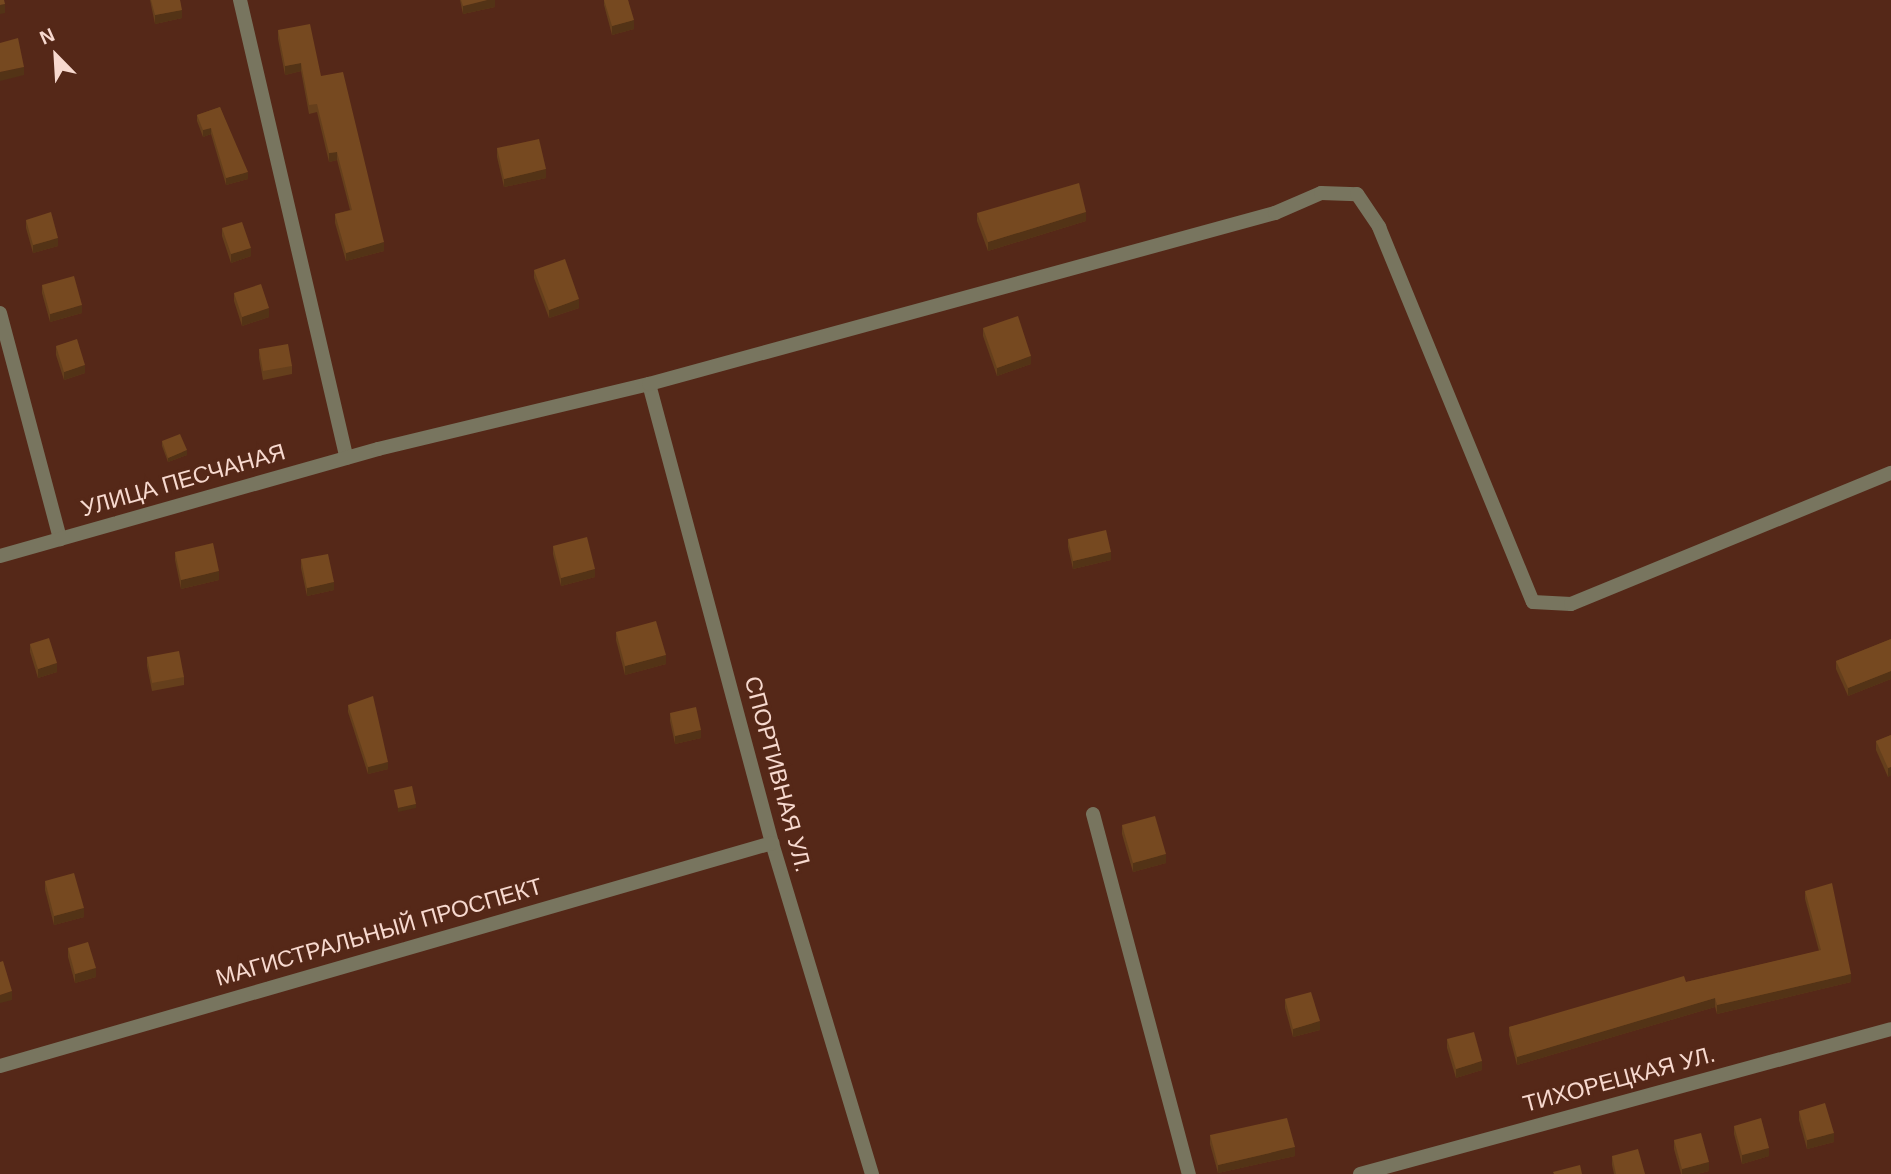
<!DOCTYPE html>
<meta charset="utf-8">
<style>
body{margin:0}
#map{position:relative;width:1891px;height:1174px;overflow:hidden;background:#552818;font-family:Arial,sans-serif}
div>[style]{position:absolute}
.street>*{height:14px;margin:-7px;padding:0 7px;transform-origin:7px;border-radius:7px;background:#78755f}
.wall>*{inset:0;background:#653f1c}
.shaded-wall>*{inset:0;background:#533316}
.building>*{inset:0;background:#764920}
span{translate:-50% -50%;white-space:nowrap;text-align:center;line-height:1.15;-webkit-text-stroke:6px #552818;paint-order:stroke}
.street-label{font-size:23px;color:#f7d9cf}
.north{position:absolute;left:21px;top:21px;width:70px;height:70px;-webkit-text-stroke:5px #552818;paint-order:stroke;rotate:336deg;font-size:19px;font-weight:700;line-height:28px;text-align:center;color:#f7d9cf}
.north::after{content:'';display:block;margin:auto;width:24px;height:32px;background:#f7d9cf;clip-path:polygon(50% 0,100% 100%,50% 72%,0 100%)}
</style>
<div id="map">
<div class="street">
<i style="left:240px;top:0;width:470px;rotate:76.9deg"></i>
<i style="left:0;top:313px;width:234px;rotate:75.1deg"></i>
<i style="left:649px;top:384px;width:475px;rotate:75deg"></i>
<i style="left:772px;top:843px;width:346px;rotate:73.2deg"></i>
<i style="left:0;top:556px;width:393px;rotate:-15.8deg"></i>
<i style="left:378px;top:449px;width:279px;rotate:-13.5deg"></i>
<i style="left:649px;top:384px;width:649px;rotate:-15.28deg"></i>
<i style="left:1275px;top:213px;width:50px;rotate:-23.5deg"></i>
<i style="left:1321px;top:193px;width:36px;rotate:2deg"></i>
<i style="left:1357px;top:194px;width:40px;rotate:56deg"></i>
<i style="left:1379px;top:227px;width:405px;rotate:67.7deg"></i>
<i style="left:1533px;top:602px;width:38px;rotate:3deg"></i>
<i style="left:1571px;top:604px;width:346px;rotate:-22.3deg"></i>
<i style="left:1093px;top:814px;width:373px;rotate:75.1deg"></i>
<i style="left:0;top:1066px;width:804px;rotate:-16.11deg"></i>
<i style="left:1360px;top:1174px;width:550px;rotate:-15.27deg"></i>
</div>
<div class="wall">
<i style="clip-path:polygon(150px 0,180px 0,182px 18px,155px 24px)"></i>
<i style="clip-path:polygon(460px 0,495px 0,495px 7px,463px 14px)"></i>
<i style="clip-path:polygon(604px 0,628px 0,634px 29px,612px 35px,604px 5px)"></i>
<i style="clip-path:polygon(278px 30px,321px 76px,384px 251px,346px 261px,335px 223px,335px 214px,350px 210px,337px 160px,329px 162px,317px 112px,309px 114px,301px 71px,285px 75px,278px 39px)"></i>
<i style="clip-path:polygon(220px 107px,248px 179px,226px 185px,211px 134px,203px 137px,197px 121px,197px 115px)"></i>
<i style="clip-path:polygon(497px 148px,546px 178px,504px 187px,497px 157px)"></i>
<i style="clip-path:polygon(977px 213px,1086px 221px,988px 251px,977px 221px)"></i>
<i style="clip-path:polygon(26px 220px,58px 246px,33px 253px,26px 228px)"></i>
<i style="clip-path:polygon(222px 228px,251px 256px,231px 263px,222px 236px)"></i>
<i style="clip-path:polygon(534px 270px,579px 308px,549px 318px,534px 278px)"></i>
<i style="clip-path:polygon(42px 285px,82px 313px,50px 322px,42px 293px)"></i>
<i style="clip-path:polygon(234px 293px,269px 317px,242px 326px,234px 301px)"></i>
<i style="clip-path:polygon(983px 328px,1031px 364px,997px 376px,983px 336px)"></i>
<i style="clip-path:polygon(56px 346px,85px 373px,64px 380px,56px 355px)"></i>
<i style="clip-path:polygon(259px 349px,292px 366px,292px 374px,263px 380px,259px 358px)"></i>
<i style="clip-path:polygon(162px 441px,187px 455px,168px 462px,162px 446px)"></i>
<i style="clip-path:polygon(1068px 539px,1111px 560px,1073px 569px,1068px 547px)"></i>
<i style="clip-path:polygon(553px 546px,595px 577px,561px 586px,553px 554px)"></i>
<i style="clip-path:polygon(175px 552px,219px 580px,181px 589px,175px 560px)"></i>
<i style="clip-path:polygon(301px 559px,334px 590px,307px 596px,301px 568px)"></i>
<i style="clip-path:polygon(616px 632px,666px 664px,625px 675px,616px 640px)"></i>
<i style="clip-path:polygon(1891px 639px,1891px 679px,1848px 696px,1836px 669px,1836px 661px)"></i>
<i style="clip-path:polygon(30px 644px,57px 672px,38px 678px,30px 652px)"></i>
<i style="clip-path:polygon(147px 657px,184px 677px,184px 685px,152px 691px,147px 666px)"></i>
<i style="clip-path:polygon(348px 705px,388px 769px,368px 774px,348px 712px)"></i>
<i style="clip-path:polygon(670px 713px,701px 738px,675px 744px,670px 721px)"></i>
<i style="clip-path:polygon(1891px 735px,1891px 775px,1888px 777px,1876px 750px,1876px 741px)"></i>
<i style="clip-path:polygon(1122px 825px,1166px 863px,1133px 872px,1122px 834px)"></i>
<i style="clip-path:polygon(45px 881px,84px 917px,54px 925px,45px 890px)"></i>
<i style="clip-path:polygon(1805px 891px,1851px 982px,1717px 1014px,1715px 1007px,1517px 1065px,1509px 1035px,1509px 1027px,1686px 982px,1819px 951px,1805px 899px)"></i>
<i style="clip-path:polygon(68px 948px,96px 977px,75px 983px,68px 957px)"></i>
<i style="clip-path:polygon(1285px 999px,1320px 1030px,1293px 1037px,1285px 1008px)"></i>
<i style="clip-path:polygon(1447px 1039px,1482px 1070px,1456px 1078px,1447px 1048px)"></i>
<i style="clip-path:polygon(1799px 1111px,1834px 1142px,1807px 1149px,1799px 1120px)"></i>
<i style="clip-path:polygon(1734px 1126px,1769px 1156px,1742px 1164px,1734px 1134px)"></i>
<i style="clip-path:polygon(1210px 1135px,1295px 1156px,1218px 1173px,1210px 1144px)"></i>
<i style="clip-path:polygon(1674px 1140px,1709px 1171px,1697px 1174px,1681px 1174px,1674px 1149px)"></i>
<i style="clip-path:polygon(1612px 1156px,1645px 1174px,1614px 1174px,1612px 1165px)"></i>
</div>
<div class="shaded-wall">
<i style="clip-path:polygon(487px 0,495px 0,495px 7px,463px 14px,463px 6px)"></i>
<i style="clip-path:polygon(5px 4px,5px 13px,0 14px,0 5px)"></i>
<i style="clip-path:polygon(182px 10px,182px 18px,155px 24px,155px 15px)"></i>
<i style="clip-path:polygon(634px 20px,634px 29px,612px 35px,612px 26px)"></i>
<i style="clip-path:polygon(301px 63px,301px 71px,285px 75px,285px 66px)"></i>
<i style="clip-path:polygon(24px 67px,24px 75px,0 81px,0 72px)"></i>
<i style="clip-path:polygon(211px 128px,211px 134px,203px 137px,203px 130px)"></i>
<i style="clip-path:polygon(337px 152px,337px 160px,329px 162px,329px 153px)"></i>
<i style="clip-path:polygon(546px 169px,546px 178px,504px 187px,504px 179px)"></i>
<i style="clip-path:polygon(248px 172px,248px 179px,226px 185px,226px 178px)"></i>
<i style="clip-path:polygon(1086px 212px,1086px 221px,988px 251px,988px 242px)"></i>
<i style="clip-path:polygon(58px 238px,58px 246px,33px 253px,33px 245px)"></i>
<i style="clip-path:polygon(384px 242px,384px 251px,346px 261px,346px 253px)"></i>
<i style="clip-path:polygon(251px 248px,251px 256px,231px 263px,231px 254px)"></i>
<i style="clip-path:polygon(579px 299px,579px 308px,549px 318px,549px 310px)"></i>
<i style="clip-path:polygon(82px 305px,82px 313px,50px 322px,50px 314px)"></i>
<i style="clip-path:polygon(269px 308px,269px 317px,242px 326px,242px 317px)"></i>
<i style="clip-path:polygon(1031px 356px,1031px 364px,997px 376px,997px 368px)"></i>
<i style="clip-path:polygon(85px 365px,85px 373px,64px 380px,64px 372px)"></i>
<i style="clip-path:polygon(187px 450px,187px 455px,168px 462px,168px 458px)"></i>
<i style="clip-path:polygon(1111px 552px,1111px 560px,1073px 569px,1073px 561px)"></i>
<i style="clip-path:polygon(595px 569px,595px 577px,561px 586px,561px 578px)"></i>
<i style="clip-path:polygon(219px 571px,219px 580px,181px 589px,181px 580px)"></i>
<i style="clip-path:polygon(334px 582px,334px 590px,307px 596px,307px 588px)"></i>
<i style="clip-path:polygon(666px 655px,666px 664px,625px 675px,625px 666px)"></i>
<i style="clip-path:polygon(57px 663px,57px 672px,38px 678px,38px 669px)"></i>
<i style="clip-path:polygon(1891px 671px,1891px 679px,1848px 696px,1848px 688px)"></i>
<i style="clip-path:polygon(701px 730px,701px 738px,675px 744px,675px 736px)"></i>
<i style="clip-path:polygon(388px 762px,388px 769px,368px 774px,368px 767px)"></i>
<i style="clip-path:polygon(1891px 767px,1891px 775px,1888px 777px,1888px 768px)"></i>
<i style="clip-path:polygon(416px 804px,416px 808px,398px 812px,398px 808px)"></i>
<i style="clip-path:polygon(1166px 854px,1166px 863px,1133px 872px,1133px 863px)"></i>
<i style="clip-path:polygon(84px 908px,84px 917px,54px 925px,54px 916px)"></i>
<i style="clip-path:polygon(96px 968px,96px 977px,75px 983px,75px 974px)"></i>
<i style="clip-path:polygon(1851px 974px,1851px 982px,1717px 1014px,1717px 1005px)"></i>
<i style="clip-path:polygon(12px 991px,12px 1000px,0 1003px,0 995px)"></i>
<i style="clip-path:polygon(1715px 998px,1715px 1007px,1517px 1065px,1517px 1057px)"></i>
<i style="clip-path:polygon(1320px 1021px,1320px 1030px,1293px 1037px,1293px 1029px)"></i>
<i style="clip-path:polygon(1482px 1061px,1482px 1070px,1456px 1078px,1456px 1069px)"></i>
<i style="clip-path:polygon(1834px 1133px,1834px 1142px,1807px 1149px,1807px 1140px)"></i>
<i style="clip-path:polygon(1295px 1147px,1295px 1156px,1218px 1173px,1218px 1165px)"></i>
<i style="clip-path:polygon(1769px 1148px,1769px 1156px,1742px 1164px,1742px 1155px)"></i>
<i style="clip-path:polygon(1709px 1162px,1709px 1171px,1697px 1174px,1682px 1174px,1682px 1169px)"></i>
</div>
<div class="building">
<i style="clip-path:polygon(0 0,4px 0,5px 4px,0 5px)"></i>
<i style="clip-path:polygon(151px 0,180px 0,182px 10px,155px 15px)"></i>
<i style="clip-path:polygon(461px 0,487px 0,463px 6px)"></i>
<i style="clip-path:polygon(604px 0,628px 0,634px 20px,612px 26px)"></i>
<i style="clip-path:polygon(310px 24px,321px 76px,343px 72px,384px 242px,346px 253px,335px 214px,352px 210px,337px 152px,329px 153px,317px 104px,309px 105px,301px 63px,285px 66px,278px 30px)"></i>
<i style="clip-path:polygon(18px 38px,24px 67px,0 72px,0 43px)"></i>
<i style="clip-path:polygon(220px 107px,248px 172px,226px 178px,211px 128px,203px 130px,197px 115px)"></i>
<i style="clip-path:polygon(539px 139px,546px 169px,504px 179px,497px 148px)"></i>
<i style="clip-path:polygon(1079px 183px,1086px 212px,988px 242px,977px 213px)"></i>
<i style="clip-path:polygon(51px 212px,58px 238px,33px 245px,26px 220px)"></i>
<i style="clip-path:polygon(242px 222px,251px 248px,231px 254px,222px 228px)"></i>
<i style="clip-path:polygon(565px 259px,579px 299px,549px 310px,534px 270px)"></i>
<i style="clip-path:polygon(74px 276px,82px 305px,50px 314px,42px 285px)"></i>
<i style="clip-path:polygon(261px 284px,269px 308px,242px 317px,234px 293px)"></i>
<i style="clip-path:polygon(1018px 316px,1031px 356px,997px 368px,983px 328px)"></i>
<i style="clip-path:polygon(77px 339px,85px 365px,64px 372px,56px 346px)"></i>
<i style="clip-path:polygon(288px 344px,292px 366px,263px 371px,259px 349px)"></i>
<i style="clip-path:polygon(180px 434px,187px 450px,168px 458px,162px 441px)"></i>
<i style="clip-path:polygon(1106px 530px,1111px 552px,1073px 561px,1068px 539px)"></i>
<i style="clip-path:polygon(587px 537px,595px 569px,561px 578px,553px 546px)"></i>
<i style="clip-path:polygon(213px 543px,219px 571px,181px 580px,175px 552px)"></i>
<i style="clip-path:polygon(328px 554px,334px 582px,307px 588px,301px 559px)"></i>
<i style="clip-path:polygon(656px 621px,666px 655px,625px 666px,616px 632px)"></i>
<i style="clip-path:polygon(49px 638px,57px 663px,38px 669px,30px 644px)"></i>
<i style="clip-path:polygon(1891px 639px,1891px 671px,1848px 688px,1836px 661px)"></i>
<i style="clip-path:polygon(179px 651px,184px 677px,152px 683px,147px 657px)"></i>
<i style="clip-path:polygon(373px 696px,388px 762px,368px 767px,348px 705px)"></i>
<i style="clip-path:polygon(696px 707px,701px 730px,675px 736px,670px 713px)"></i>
<i style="clip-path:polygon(1891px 735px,1891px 767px,1888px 768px,1876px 741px)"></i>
<i style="clip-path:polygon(412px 786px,416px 804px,398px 808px,394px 790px)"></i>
<i style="clip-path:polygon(1155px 816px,1166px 854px,1133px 863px,1122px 825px)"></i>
<i style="clip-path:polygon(74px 873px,84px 908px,54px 916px,45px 881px)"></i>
<i style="clip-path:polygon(1832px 883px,1851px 974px,1717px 1005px,1715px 998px,1517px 1057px,1509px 1027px,1684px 976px,1686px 982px,1821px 950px,1805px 891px)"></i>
<i style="clip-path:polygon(88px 942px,96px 968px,75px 974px,68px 948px)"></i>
<i style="clip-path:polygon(3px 961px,12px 991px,0 995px,0 962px)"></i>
<i style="clip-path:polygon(1311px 992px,1320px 1021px,1293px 1029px,1285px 999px)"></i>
<i style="clip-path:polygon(1474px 1032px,1482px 1061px,1456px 1069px,1447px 1039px)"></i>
<i style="clip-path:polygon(1825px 1103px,1834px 1133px,1807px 1140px,1799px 1111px)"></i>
<i style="clip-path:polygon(1287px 1118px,1295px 1147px,1218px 1165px,1210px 1135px)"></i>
<i style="clip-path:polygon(1761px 1118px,1769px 1148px,1742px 1155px,1734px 1126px)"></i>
<i style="clip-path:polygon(1701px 1133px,1709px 1162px,1682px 1169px,1674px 1140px)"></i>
<i style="clip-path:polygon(1638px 1149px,1645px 1174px,1616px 1174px,1612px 1156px)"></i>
<i style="clip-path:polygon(1580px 1165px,1582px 1174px,1554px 1174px,1553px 1172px)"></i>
</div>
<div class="street-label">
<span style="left:183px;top:480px;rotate:-16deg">УЛИЦА ПЕСЧАНАЯ</span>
<span style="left:778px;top:774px;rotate:75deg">СПОРТИВНАЯ УЛ.</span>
<span style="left:379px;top:932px;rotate:-16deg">МАГИСТРАЛЬНЫЙ ПРОСПЕКТ</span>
<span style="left:1619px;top:1079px;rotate:-15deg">ТИХОРЕЦКАЯ УЛ.</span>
</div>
<div class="north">N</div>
</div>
